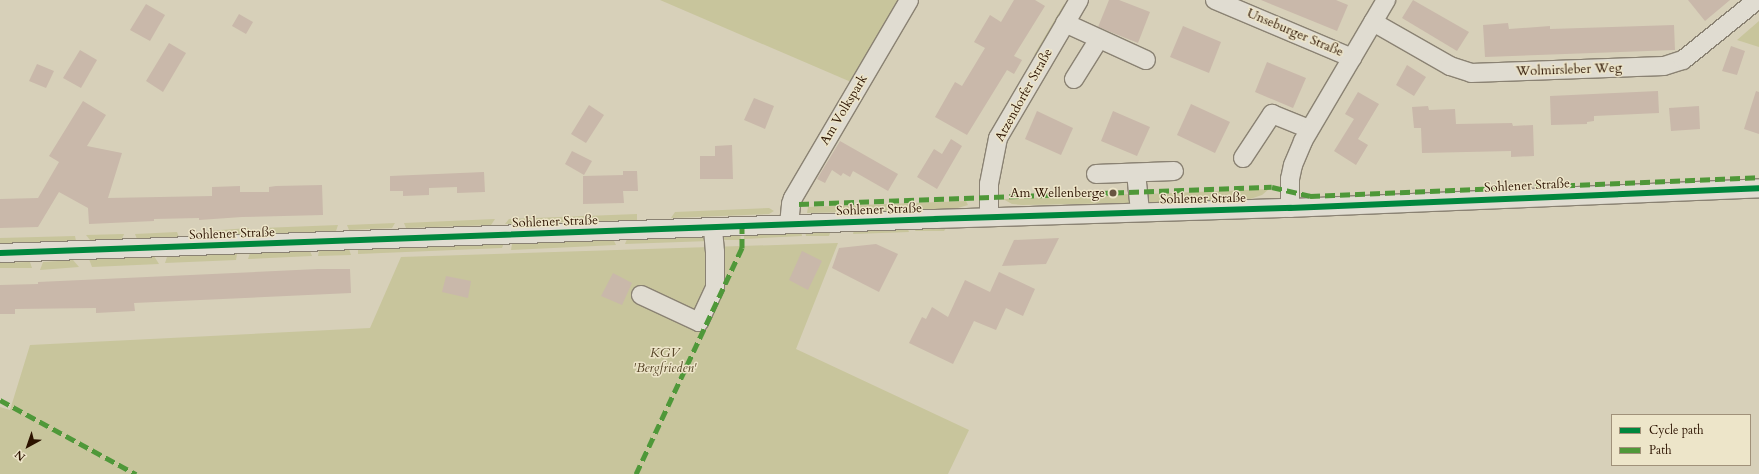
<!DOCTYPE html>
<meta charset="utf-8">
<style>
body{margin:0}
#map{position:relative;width:1759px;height:474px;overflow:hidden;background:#d7d0b9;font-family:Cardo,serif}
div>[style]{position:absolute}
.green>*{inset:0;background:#c8c59c}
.building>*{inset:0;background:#c9b8aa}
.roads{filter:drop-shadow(1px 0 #8a8273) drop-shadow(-1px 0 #8a8273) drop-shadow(0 1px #8a8273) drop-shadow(0 -1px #8a8273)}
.minor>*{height:18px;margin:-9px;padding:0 9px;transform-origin:9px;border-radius:9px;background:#e0dcd1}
.quiet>*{height:5px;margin-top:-2.5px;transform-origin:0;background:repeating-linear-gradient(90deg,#4f9839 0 10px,transparent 0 15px)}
.cycleway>*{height:6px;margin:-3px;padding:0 3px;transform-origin:3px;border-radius:3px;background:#00873e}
.dots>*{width:11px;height:11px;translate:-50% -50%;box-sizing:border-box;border:2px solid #ede5c9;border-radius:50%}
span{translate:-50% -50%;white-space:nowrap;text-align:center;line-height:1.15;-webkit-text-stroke:3px #ede5c9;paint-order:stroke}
.street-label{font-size:13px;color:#2c1300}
.poi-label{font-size:13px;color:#2c1300}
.right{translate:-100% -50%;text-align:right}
.park-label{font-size:13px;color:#574628;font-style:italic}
.legend{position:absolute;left:1611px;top:414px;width:140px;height:52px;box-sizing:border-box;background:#ede5c9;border:1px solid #a09179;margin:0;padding:5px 7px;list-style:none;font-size:12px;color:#2c1300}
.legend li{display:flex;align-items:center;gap:8px;height:20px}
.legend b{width:20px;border:1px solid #a09179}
.north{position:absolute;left:8px;top:426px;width:40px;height:40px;-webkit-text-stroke:3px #ede5c9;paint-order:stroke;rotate:220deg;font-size:11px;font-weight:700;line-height:16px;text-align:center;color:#2c1300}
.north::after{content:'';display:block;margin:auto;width:14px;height:18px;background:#2c1300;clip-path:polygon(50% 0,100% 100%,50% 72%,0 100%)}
</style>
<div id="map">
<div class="green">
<i style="clip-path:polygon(660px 0,898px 0,851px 82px)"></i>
<i style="clip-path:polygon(1064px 4px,1066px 9px,1040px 53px,1034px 55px)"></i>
<i style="clip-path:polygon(1759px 21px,1759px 47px,1737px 40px)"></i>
<i style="clip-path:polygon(1269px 189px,1262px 195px,1247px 200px,1150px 203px,1147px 194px)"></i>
<i style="clip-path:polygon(1132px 194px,1129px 203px,1022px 205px,1012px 204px,1003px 199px)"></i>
<i style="clip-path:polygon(966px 201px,968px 205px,951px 210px,807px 213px,808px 207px)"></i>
<i style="clip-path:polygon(769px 208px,774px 211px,769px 214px,671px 218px,675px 212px)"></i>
<i style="clip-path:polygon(637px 214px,637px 220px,505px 224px,509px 219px)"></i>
<i style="clip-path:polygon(495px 219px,491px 225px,406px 228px,404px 223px)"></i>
<i style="clip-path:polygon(395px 223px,392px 228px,349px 230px,347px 225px)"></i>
<i style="clip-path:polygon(338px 225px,336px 231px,261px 234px,262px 228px)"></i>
<i style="clip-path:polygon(907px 227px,909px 232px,853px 234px,854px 230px)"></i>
<i style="clip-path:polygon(917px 227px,947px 227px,944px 231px,915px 231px)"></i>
<i style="clip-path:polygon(249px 228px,248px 234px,207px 236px,206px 231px)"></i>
<i style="clip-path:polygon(831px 230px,829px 236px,806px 236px,805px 231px)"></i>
<i style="clip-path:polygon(801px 231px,802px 236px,744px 239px,744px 234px)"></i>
<i style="clip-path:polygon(177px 232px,179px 237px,137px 239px,135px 234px)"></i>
<i style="clip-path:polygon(124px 234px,122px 239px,90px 240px,86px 235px)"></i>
<i style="clip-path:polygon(740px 234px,741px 240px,719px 240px,720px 235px)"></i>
<i style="clip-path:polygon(75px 236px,76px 241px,0 244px,0 238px)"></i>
<i style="clip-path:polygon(706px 236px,709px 241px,625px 244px,627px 239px)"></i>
<i style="clip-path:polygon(613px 239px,616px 245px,511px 250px,512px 244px)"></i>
<i style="clip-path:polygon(504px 243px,502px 248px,358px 254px,358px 249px)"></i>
<i style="clip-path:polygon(838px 243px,796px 349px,969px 430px,948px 474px,0 474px,0 407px,10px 410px,30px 345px,370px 328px,401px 257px)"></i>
<i style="clip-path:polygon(349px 249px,351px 255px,318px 256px,319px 250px)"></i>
<i style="clip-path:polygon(310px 251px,312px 256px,248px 259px,250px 253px)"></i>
<i style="clip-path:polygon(237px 254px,236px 260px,165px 263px,167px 257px)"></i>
<i style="clip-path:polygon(154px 256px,159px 264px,92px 267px,89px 259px)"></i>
<i style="clip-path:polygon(73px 260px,79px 267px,40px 270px,43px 262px)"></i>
<i style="clip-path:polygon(30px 262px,32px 268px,0 268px,0 263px)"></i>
</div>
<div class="building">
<i style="clip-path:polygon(1014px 0,1035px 0,1045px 6px,1014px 56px,1022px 60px,1014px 74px,1007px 70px,967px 135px,935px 117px,955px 82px,962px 86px,985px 48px,974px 42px,990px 15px,1001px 22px)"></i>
<i style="clip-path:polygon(1109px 0,1119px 0,1150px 12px,1138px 43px,1098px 27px)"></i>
<i style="clip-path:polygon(1261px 0,1336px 0,1348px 5px,1337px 31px)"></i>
<i style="clip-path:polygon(1413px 0,1469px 32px,1457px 51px,1402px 18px)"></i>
<i style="clip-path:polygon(1688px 0,1730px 0,1705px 21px)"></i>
<i style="clip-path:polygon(146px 4px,165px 15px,150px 41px,130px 30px)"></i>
<i style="clip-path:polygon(239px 14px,253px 22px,246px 34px,232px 26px)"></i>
<i style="clip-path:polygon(1508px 23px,1509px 29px,1550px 26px,1550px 29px,1674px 25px,1675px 50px,1485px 57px,1483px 25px)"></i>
<i style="clip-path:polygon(1183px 26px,1221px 42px,1209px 73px,1170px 57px)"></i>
<i style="clip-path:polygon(169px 43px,186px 53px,163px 92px,146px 81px)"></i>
<i style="clip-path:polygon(1731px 46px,1745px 51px,1737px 75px,1722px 71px)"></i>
<i style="clip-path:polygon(80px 50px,97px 60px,81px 88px,63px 78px)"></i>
<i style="clip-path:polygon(1267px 62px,1306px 78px,1293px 108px,1255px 92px)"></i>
<i style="clip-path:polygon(37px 64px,54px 71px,46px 88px,29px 81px)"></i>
<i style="clip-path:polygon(1407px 65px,1426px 77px,1414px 96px,1396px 85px)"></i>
<i style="clip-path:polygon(1658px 91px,1659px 113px,1594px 116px,1594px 121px,1587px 122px,1587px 124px,1551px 125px,1550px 96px)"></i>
<i style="clip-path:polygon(1756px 91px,1759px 92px,1759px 134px,1744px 129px)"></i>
<i style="clip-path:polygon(1358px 92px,1379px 104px,1358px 139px,1368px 145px,1356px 165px,1334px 151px,1354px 119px,1345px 114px)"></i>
<i style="clip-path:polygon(754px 98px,774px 106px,765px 129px,744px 120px)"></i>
<i style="clip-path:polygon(83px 101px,106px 115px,87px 146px,122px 153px,108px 198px,212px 196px,212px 187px,240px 186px,240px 192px,269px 192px,269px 187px,276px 186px,322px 185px,323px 215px,242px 217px,199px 220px,199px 218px,154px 219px,154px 221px,89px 224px,88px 208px,59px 192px,38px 227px,0 228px,0 199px,38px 198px,59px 162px,49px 156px)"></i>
<i style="clip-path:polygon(1191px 104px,1230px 122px,1215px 153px,1177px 135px)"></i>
<i style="clip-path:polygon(589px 105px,604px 115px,586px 143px,571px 134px)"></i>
<i style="clip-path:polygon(1428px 106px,1429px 110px,1455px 109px,1456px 124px,1512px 123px,1513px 126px,1533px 125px,1534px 156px,1511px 157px,1511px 151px,1422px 153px,1421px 128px,1414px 128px,1412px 107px)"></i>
<i style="clip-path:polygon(1699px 106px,1700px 129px,1671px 131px,1669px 108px)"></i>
<i style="clip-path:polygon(1037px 111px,1073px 128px,1061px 155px,1025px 139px)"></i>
<i style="clip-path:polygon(1113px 111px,1150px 127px,1137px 156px,1101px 141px)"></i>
<i style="clip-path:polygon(951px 139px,962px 146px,937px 189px,917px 177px,934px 149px,942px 154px)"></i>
<i style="clip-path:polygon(840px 141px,898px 174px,888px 191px,853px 171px,850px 177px,843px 173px,841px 176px,832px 170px,825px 183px,817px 179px)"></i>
<i style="clip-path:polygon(732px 145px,733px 179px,700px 179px,700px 156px,715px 156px,715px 146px)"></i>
<i style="clip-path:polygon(572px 151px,592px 161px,584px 175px,565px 164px)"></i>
<i style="clip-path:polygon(623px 171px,637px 171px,638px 191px,623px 191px,624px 203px,583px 204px,583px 176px,623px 175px)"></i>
<i style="clip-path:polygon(484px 172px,485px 192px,457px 193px,457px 187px,429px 188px,429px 195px,403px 196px,403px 191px,390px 191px,390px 176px)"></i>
<i style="clip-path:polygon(1059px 238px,1046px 264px,1002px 266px,1014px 240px)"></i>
<i style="clip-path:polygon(876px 244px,898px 254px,879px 292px,832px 268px,839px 248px)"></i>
<i style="clip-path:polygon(802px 251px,822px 261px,808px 290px,789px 280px)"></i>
<i style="clip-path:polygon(318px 269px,350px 269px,351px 293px,134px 303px,135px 311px,96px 313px,96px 308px,15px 309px,15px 314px,0 314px,0 285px,38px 284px,38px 282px)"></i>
<i style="clip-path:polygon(999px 272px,1035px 289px,1023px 316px,1006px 308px,996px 330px,974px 321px,953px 364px,909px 343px,922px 317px,926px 319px,932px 307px,948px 317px,965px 280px,990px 292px)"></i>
<i style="clip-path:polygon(613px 273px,632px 283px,622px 305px,601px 296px)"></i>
<i style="clip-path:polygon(446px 276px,471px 281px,468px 298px,442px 292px)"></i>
</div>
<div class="roads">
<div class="minor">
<i style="left:1215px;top:0;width:149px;rotate:22.9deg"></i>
<i style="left:1373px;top:22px;width:89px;rotate:29.7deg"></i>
<i style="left:1450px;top:66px;width:22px;rotate:18deg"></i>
<i style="left:1471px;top:73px;width:193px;rotate:-2.1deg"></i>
<i style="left:1664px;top:66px;width:20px;rotate:-18deg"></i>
<i style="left:1683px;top:60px;width:95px;rotate:-39deg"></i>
<i style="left:1065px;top:23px;width:89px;rotate:24.6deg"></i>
<i style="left:1074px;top:79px;width:47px;rotate:-58deg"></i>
<i style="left:1243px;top:158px;width:53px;rotate:-56.6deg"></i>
<i style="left:1272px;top:114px;width:40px;rotate:22deg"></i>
<i style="left:1136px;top:173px;width:39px;rotate:84deg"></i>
<i style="left:1096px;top:174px;width:78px;rotate:-2.2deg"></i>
<i style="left:1290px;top:208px;width:29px;rotate:-90deg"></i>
<i style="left:1290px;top:179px;width:14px;rotate:-78deg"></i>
<i style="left:1293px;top:165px;width:26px;rotate:-67deg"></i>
<i style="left:1303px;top:141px;width:164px;rotate:-59.5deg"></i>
<i style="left:989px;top:217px;width:33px;rotate:-90deg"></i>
<i style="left:989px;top:184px;width:47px;rotate:-78.9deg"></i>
<i style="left:998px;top:138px;width:160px;rotate:-59.6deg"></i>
<i style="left:789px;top:224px;width:20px;rotate:-84deg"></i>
<i style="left:791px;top:204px;width:6px;rotate:-72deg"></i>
<i style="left:793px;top:198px;width:229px;rotate:-59.6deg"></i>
<i style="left:0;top:253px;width:937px;rotate:-2.08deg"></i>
<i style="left:936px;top:219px;width:354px;rotate:-1.8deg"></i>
<i style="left:1290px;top:208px;width:469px;rotate:-2.4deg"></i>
<i style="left:641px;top:295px;width:64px;rotate:25deg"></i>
<i style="left:699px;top:322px;width:38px;rotate:-65deg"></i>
<i style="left:715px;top:287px;width:35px;rotate:-90deg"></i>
<i style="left:715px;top:252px;width:25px;rotate:-95deg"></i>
</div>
</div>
<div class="quiet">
<i style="left:799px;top:204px;width:473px;rotate:-2.1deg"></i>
<i style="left:1272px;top:187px;width:39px;rotate:13deg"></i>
<i style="left:1310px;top:196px;width:449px;rotate:-2.4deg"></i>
<i style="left:0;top:400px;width:155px;rotate:28.6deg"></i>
<i style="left:636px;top:474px;width:250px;rotate:-64.9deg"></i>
<i style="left:742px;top:248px;width:22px;rotate:-90deg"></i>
</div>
<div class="cycleway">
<i style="left:0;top:253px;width:937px;rotate:-2.08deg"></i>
<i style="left:936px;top:219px;width:354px;rotate:-1.8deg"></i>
<i style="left:1290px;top:208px;width:469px;rotate:-2.4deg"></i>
</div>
<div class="dots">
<i style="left:1113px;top:193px;background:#685541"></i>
</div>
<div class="street-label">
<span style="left:1295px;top:33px;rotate:23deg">Unseburger Straße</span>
<span style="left:1569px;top:70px;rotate:-2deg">Wolmirsleber Weg</span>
<span style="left:1024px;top:95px;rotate:-61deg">Atzendorfer Straße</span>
<span style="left:844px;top:110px;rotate:-59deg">Am Volkspark</span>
<span style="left:1527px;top:186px;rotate:-3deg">Sohlener Straße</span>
<span style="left:1203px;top:199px;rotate:-1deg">Sohlener Straße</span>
<span style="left:879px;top:210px;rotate:-2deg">Sohlener Straße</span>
<span style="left:555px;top:222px;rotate:-2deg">Sohlener Straße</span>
<span style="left:232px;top:234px;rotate:-2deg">Sohlener Straße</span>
</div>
<div class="poi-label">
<span class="right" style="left:1105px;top:193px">Am Wellenberge</span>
</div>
<div class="park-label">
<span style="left:665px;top:361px">KGV<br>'Bergfrieden'</span>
</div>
<ul class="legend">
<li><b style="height:5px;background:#00873e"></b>Cycle path</li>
<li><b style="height:5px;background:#4f9839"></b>Path</li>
</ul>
<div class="north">N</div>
</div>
